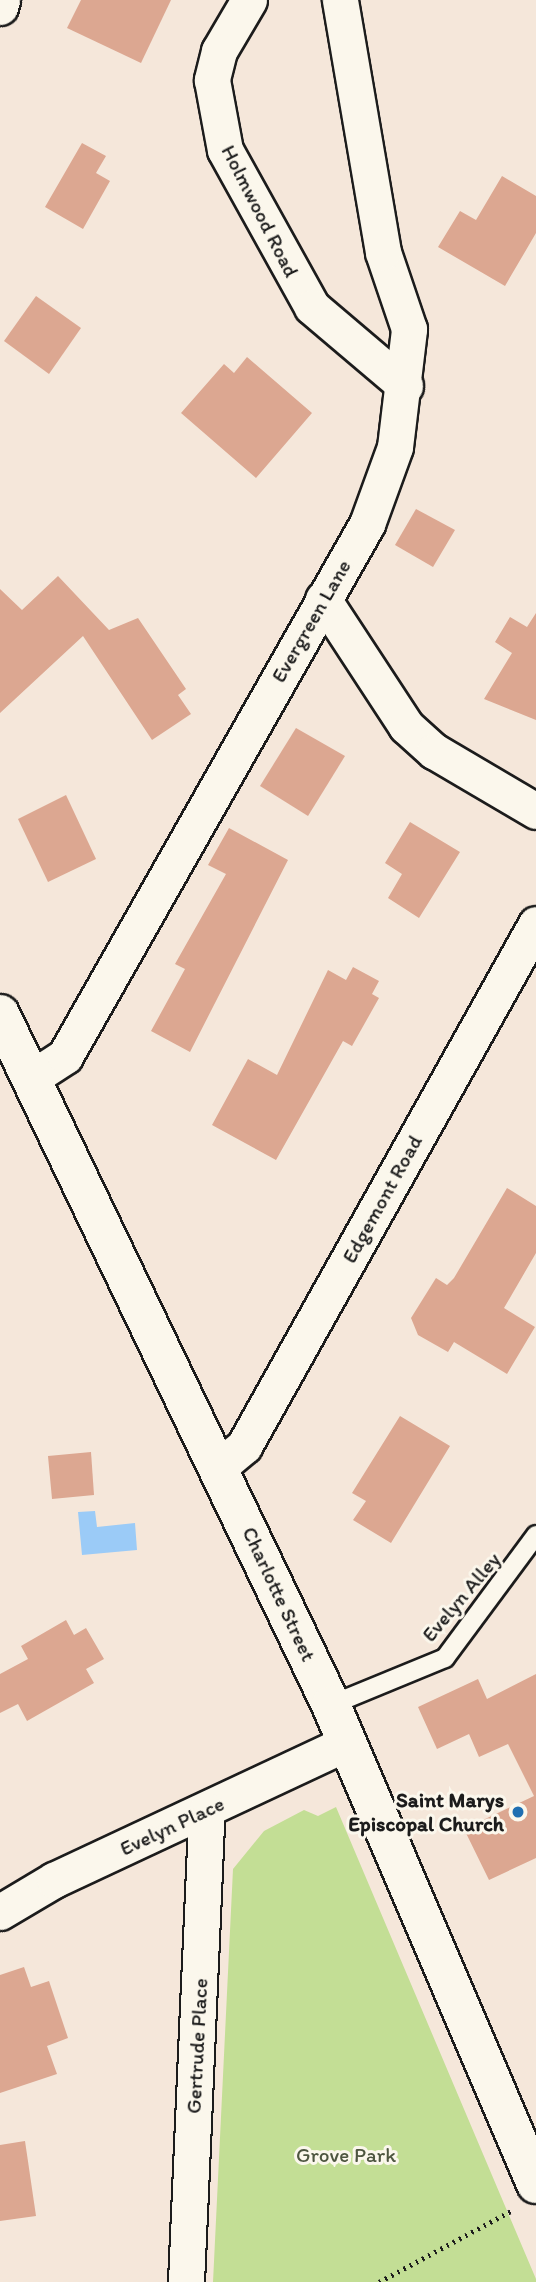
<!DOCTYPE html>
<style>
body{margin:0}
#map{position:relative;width:536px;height:2282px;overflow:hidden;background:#f5e7da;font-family:Itim,sans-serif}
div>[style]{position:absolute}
.green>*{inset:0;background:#c3de95}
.water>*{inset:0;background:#9bcbf7}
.building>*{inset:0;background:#dca791}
.path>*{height:4.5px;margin-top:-2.25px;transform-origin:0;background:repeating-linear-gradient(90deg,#1c1c1c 0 2px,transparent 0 7px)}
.roads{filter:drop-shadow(2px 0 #1c1c1c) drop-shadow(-2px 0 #1c1c1c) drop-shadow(0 2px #1c1c1c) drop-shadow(0 -2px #1c1c1c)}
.service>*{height:18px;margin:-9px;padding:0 9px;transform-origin:9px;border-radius:9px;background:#fbf7ec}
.minor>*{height:35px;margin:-17.5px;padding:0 17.5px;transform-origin:17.5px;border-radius:17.5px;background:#fbf7ec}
.tertiary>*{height:38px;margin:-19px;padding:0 19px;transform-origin:19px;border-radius:19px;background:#fbf7ec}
.dots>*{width:19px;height:19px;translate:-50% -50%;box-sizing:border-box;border:4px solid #fbf7ec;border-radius:50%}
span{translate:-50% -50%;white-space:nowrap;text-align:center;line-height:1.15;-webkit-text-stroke:6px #fbf7ec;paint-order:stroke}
.street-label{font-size:21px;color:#1c1c1c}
.poi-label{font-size:21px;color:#1c1c1c;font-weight:700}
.right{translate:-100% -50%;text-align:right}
.park-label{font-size:21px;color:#4e5640}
</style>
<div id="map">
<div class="green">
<i style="clip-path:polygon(336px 1807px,536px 2279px,536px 2282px,213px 2282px,233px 1869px,264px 1831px,304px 1810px,318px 1816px)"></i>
</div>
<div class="water">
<i style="clip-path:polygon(95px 1511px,97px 1527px,135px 1523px,137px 1550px,82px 1555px,78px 1512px)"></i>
</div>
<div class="building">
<i style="clip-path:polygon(81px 0,171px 0,141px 63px,67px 28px)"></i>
<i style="clip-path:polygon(82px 143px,106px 156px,96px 173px,110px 181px,83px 229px,45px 207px)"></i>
<i style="clip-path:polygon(502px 176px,536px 196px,536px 233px,505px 286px,438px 247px,460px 211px,476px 220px)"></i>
<i style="clip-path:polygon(36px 296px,81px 328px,49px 374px,4px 341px)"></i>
<i style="clip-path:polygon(247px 357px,312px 413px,256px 478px,181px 413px,224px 364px,234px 373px)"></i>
<i style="clip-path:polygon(416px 509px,455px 530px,433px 567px,395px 545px)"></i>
<i style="clip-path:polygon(58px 576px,109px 630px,138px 618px,186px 689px,178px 695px,191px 714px,152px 740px,83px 636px,0 713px,0 589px,22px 610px)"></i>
<i style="clip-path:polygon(536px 613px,536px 720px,484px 699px,512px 653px,495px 642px,510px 617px,527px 627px)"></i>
<i style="clip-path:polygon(296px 728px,345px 756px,308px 816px,260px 786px)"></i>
<i style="clip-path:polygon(66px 795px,96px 859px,48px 882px,18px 819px)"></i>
<i style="clip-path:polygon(410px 822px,460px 852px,419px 918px,388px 898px,402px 874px,385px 863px)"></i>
<i style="clip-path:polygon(229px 828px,288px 860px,190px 1052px,151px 1031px,185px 969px,175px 964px,226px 874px,208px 865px)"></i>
<i style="clip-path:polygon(353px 967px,379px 981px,372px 994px,379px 998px,352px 1046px,343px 1041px,276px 1160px,212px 1125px,248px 1059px,277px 1075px,328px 970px,346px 980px)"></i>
<i style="clip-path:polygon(507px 1188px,536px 1206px,536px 1253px,504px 1308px,535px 1327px,507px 1374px,454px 1342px,448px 1352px,418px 1335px,411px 1318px,436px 1278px,447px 1285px,454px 1278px)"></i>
<i style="clip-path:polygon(400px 1416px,450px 1446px,391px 1543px,353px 1520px,366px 1501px,352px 1493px)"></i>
<i style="clip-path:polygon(91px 1452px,94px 1495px,52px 1499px,48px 1456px)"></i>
<i style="clip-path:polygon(66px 1620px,74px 1635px,86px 1628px,104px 1659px,86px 1669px,94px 1683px,27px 1721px,18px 1704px,0 1713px,0 1674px,28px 1659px,21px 1646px)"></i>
<i style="clip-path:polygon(536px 1674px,536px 1858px,489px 1880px,464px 1829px,534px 1796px,508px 1744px,479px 1757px,469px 1734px,437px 1749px,418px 1707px,478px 1679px,487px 1699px)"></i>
<i style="clip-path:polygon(24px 1967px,31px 1987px,49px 1981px,68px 2038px,47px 2046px,57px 2074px,0 2093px,0 1975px)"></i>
<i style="clip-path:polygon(25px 2141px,36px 2216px,0 2221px,0 2145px)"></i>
</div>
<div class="path">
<i style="left:379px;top:2282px;width:150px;rotate:-28.3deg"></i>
</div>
<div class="roads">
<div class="service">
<i style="left:331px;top:1705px;width:123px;rotate:-22.4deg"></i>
<i style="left:445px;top:1658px;width:153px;rotate:-53.5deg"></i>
</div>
<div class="minor">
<i style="left:249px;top:0;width:59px;rotate:120.5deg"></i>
<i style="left:219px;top:51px;width:30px;rotate:104deg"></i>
<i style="left:212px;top:80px;width:71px;rotate:79.5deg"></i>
<i style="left:225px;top:150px;width:179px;rotate:61deg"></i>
<i style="left:312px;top:307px;width:122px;rotate:40.3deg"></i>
<i style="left:0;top:7px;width:7px;rotate:-74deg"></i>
<i style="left:323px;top:599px;width:152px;rotate:56.8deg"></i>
<i style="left:406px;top:726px;width:38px;rotate:42deg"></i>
<i style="left:434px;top:751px;width:118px;rotate:30.5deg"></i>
<i style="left:33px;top:1077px;width:38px;rotate:-33deg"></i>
<i style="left:65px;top:1056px;width:612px;rotate:-60.42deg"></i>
<i style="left:367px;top:524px;width:82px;rotate:-70deg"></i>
<i style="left:395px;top:447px;width:119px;rotate:-83.2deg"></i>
<i style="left:409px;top:329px;width:81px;rotate:-108.7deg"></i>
<i style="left:383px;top:252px;width:256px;rotate:-99.7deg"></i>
<i style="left:219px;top:1467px;width:33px;rotate:-40deg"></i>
<i style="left:244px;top:1446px;width:598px;rotate:-60.78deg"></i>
<i style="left:0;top:1912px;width:63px;rotate:-30.7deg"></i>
<i style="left:54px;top:1880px;width:323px;rotate:-25.1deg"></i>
<i style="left:186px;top:2282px;width:472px;rotate:-87.5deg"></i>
</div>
<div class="tertiary">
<i style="left:0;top:1014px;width:766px;rotate:64.4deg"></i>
<i style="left:331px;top:1705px;width:521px;rotate:66.83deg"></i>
</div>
</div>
<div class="dots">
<i style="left:518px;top:1812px;background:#1f6fb2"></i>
</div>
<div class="street-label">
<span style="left:260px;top:211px;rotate:63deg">Holmwood Road</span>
<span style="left:311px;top:621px;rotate:-60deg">Evergreen Lane</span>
<span style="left:382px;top:1199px;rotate:-61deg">Edgemont Road</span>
<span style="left:279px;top:1594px;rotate:65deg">Charlotte Street</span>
<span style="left:461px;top:1597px;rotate:-50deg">Evelyn Alley</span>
<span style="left:172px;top:1826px;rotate:-25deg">Evelyn Place</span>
<span style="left:197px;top:2046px;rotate:-87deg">Gertrude Place</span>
</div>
<div class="poi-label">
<span class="right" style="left:504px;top:1812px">Saint Marys<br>Episcopal Church</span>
</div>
<div class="park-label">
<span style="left:346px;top:2155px">Grove Park</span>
</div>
</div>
